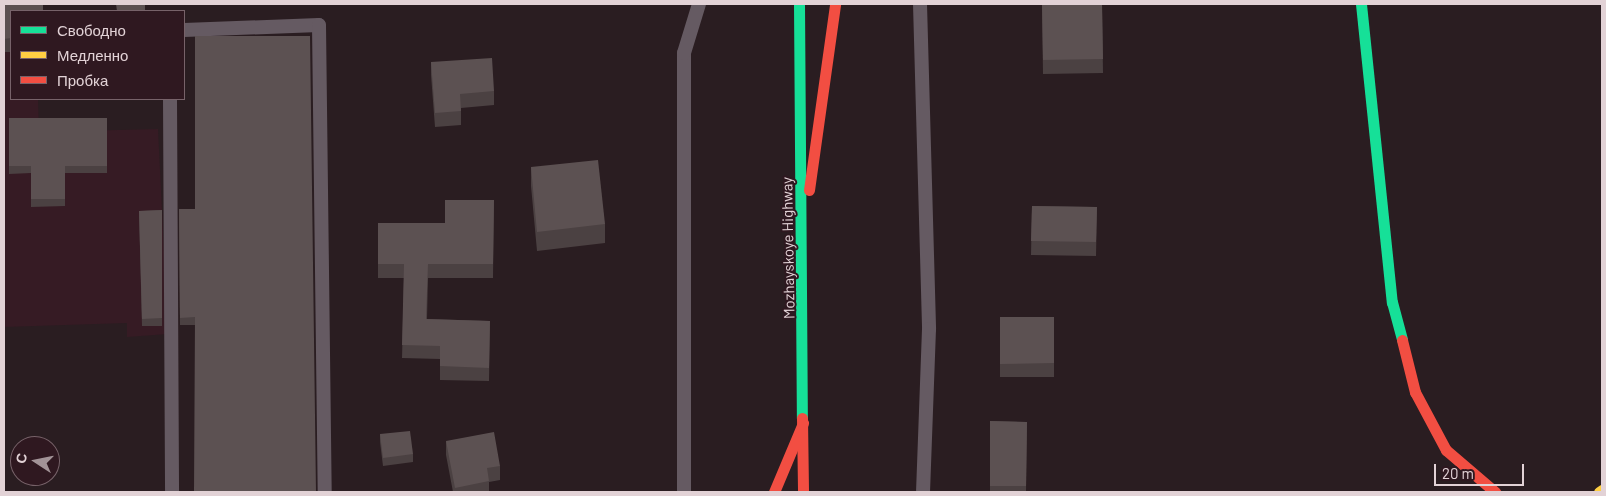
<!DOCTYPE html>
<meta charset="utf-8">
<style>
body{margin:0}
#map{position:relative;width:1606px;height:496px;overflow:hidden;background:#2a1d21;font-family:Barlow,sans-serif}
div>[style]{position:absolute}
.built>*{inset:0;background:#361b24}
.lane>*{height:14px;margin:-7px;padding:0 7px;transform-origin:7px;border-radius:7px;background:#655a62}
.fast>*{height:11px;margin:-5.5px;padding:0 5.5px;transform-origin:5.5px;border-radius:5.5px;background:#16e098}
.slow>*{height:11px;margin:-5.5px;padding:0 5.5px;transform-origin:5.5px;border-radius:5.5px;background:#ffcf43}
.jam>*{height:11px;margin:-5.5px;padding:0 5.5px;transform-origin:5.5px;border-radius:5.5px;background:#f24e42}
.wall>*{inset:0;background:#4b4142}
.building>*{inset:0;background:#5c5152}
span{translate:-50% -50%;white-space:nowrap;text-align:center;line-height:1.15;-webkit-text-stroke:4px #2f1820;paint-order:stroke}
.street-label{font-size:15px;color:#e2d2d6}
.frame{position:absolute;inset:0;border:5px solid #e2d2d6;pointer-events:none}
.legend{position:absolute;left:10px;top:10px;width:175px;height:90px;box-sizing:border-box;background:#2f1820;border:1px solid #776269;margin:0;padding:6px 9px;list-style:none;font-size:15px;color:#e2d2d6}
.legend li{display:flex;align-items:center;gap:10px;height:25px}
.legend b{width:25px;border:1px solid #776269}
.north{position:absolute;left:10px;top:436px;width:50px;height:50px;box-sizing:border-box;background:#2f1820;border:1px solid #776269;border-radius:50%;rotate:281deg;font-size:14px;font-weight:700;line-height:20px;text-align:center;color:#e2d2d6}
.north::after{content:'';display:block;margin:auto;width:18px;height:22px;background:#a29397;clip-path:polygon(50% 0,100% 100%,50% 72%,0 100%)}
.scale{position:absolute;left:1434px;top:464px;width:90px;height:22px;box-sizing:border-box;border:2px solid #e2d2d6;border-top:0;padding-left:6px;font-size:15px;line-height:18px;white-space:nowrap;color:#e2d2d6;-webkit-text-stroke:4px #2f1820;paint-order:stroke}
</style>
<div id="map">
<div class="built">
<i style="clip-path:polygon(4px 4px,11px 11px,11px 99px,38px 99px,39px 132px,158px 129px,168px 334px,127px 337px,127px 323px,4px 327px)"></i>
</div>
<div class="lane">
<i style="left:920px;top:4px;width:325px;rotate:88.4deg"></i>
<i style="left:929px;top:329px;width:163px;rotate:92.1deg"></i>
<i style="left:184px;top:30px;width:135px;rotate:-2.1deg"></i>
<i style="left:319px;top:25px;width:467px;rotate:89.3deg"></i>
<i style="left:170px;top:99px;width:393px;rotate:89.7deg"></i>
<i style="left:684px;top:492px;width:439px;rotate:-90deg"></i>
<i style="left:684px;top:53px;width:51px;rotate:-73deg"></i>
</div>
<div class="fast">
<i style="left:799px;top:4px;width:414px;rotate:89.6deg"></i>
<i style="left:1361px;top:4px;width:300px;rotate:84.1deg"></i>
<i style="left:1392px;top:302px;width:39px;rotate:75deg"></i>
</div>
<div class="slow">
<i style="left:1599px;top:492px;width:4px;rotate:-34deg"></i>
</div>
<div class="jam">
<i style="left:809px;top:190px;width:188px;rotate:-82deg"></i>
<i style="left:1402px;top:340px;width:54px;rotate:76deg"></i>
<i style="left:1415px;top:392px;width:66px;rotate:61.9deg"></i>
<i style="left:1446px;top:450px;width:65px;rotate:40.6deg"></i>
<i style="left:802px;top:418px;width:74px;rotate:89.2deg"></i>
<i style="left:774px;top:492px;width:75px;rotate:-67.2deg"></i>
</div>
<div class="wall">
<i style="clip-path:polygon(4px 4px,11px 11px,11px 52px,4px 52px)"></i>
<i style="clip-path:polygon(1042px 4px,1102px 4px,1103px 73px,1043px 74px)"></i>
<i style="clip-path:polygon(431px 62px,494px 91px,494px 105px,461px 108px,461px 125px,435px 127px,431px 75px)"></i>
<i style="clip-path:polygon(9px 118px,107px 118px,107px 173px,65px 173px,65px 206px,31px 207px,31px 173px,9px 174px)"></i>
<i style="clip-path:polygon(531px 167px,605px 224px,605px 243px,537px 251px,531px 186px)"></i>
<i style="clip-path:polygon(494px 200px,493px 278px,428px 278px,427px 319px,490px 321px,489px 381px,440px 380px,440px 359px,402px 358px,404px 278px,378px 278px,378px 223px,445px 223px)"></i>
<i style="clip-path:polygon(1032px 206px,1097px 207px,1096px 256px,1031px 255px)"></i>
<i style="clip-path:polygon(179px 209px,195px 209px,195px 325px,180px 325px)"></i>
<i style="clip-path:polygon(162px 210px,162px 326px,142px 326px,139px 211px)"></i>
<i style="clip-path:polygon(1000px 317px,1054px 317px,1054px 377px,1000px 377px)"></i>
<i style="clip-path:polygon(990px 421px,1027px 422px,1026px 492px,990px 492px)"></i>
<i style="clip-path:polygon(380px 434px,413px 454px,413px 462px,383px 466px,380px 442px)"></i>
<i style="clip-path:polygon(446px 441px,500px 466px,500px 480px,489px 482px,489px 492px,453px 492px,446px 455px)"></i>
</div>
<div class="building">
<i style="clip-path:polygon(4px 4px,43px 4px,43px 11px,11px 11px,11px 38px,4px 39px)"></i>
<i style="clip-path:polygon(116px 4px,145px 4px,145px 11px,117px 11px)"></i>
<i style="clip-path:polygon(1042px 4px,1102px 4px,1103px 59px,1043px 60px)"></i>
<i style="clip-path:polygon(195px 36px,310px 36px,316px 492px,194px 492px,195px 317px,180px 318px,179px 209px,195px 209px)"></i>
<i style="clip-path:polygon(492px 58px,494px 91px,460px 94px,461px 111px,435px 113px,431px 62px)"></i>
<i style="clip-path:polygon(9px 118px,107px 118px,107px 166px,65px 166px,65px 199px,31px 199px,31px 166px,9px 166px)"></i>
<i style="clip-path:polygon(598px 160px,605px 224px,537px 232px,531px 167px)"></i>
<i style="clip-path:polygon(445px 200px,494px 200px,493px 264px,428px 264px,426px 319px,490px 321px,489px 368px,440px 366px,440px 346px,402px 345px,404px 264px,378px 264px,378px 223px,445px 223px)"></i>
<i style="clip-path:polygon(1032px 206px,1097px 207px,1096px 242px,1031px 241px)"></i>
<i style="clip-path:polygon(162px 210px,162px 318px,142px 319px,139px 211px)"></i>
<i style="clip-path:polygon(1000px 317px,1054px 317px,1054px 363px,1000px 364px)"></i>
<i style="clip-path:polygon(990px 421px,1027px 422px,1026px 486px,990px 486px)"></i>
<i style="clip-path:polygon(410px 431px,413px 454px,383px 458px,380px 434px)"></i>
<i style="clip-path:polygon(494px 432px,500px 466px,487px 468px,489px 481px,455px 488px,446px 441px)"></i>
</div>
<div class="street-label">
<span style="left:788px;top:248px;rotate:-91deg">Mozhayskoye Highway</span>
</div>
<div class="frame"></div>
<ul class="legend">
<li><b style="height:6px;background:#16e098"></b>Свободно</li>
<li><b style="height:6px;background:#ffcf43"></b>Медленно</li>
<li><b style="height:6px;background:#f24e42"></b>Пробка</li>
</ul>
<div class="north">С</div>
<div class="scale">20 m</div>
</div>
